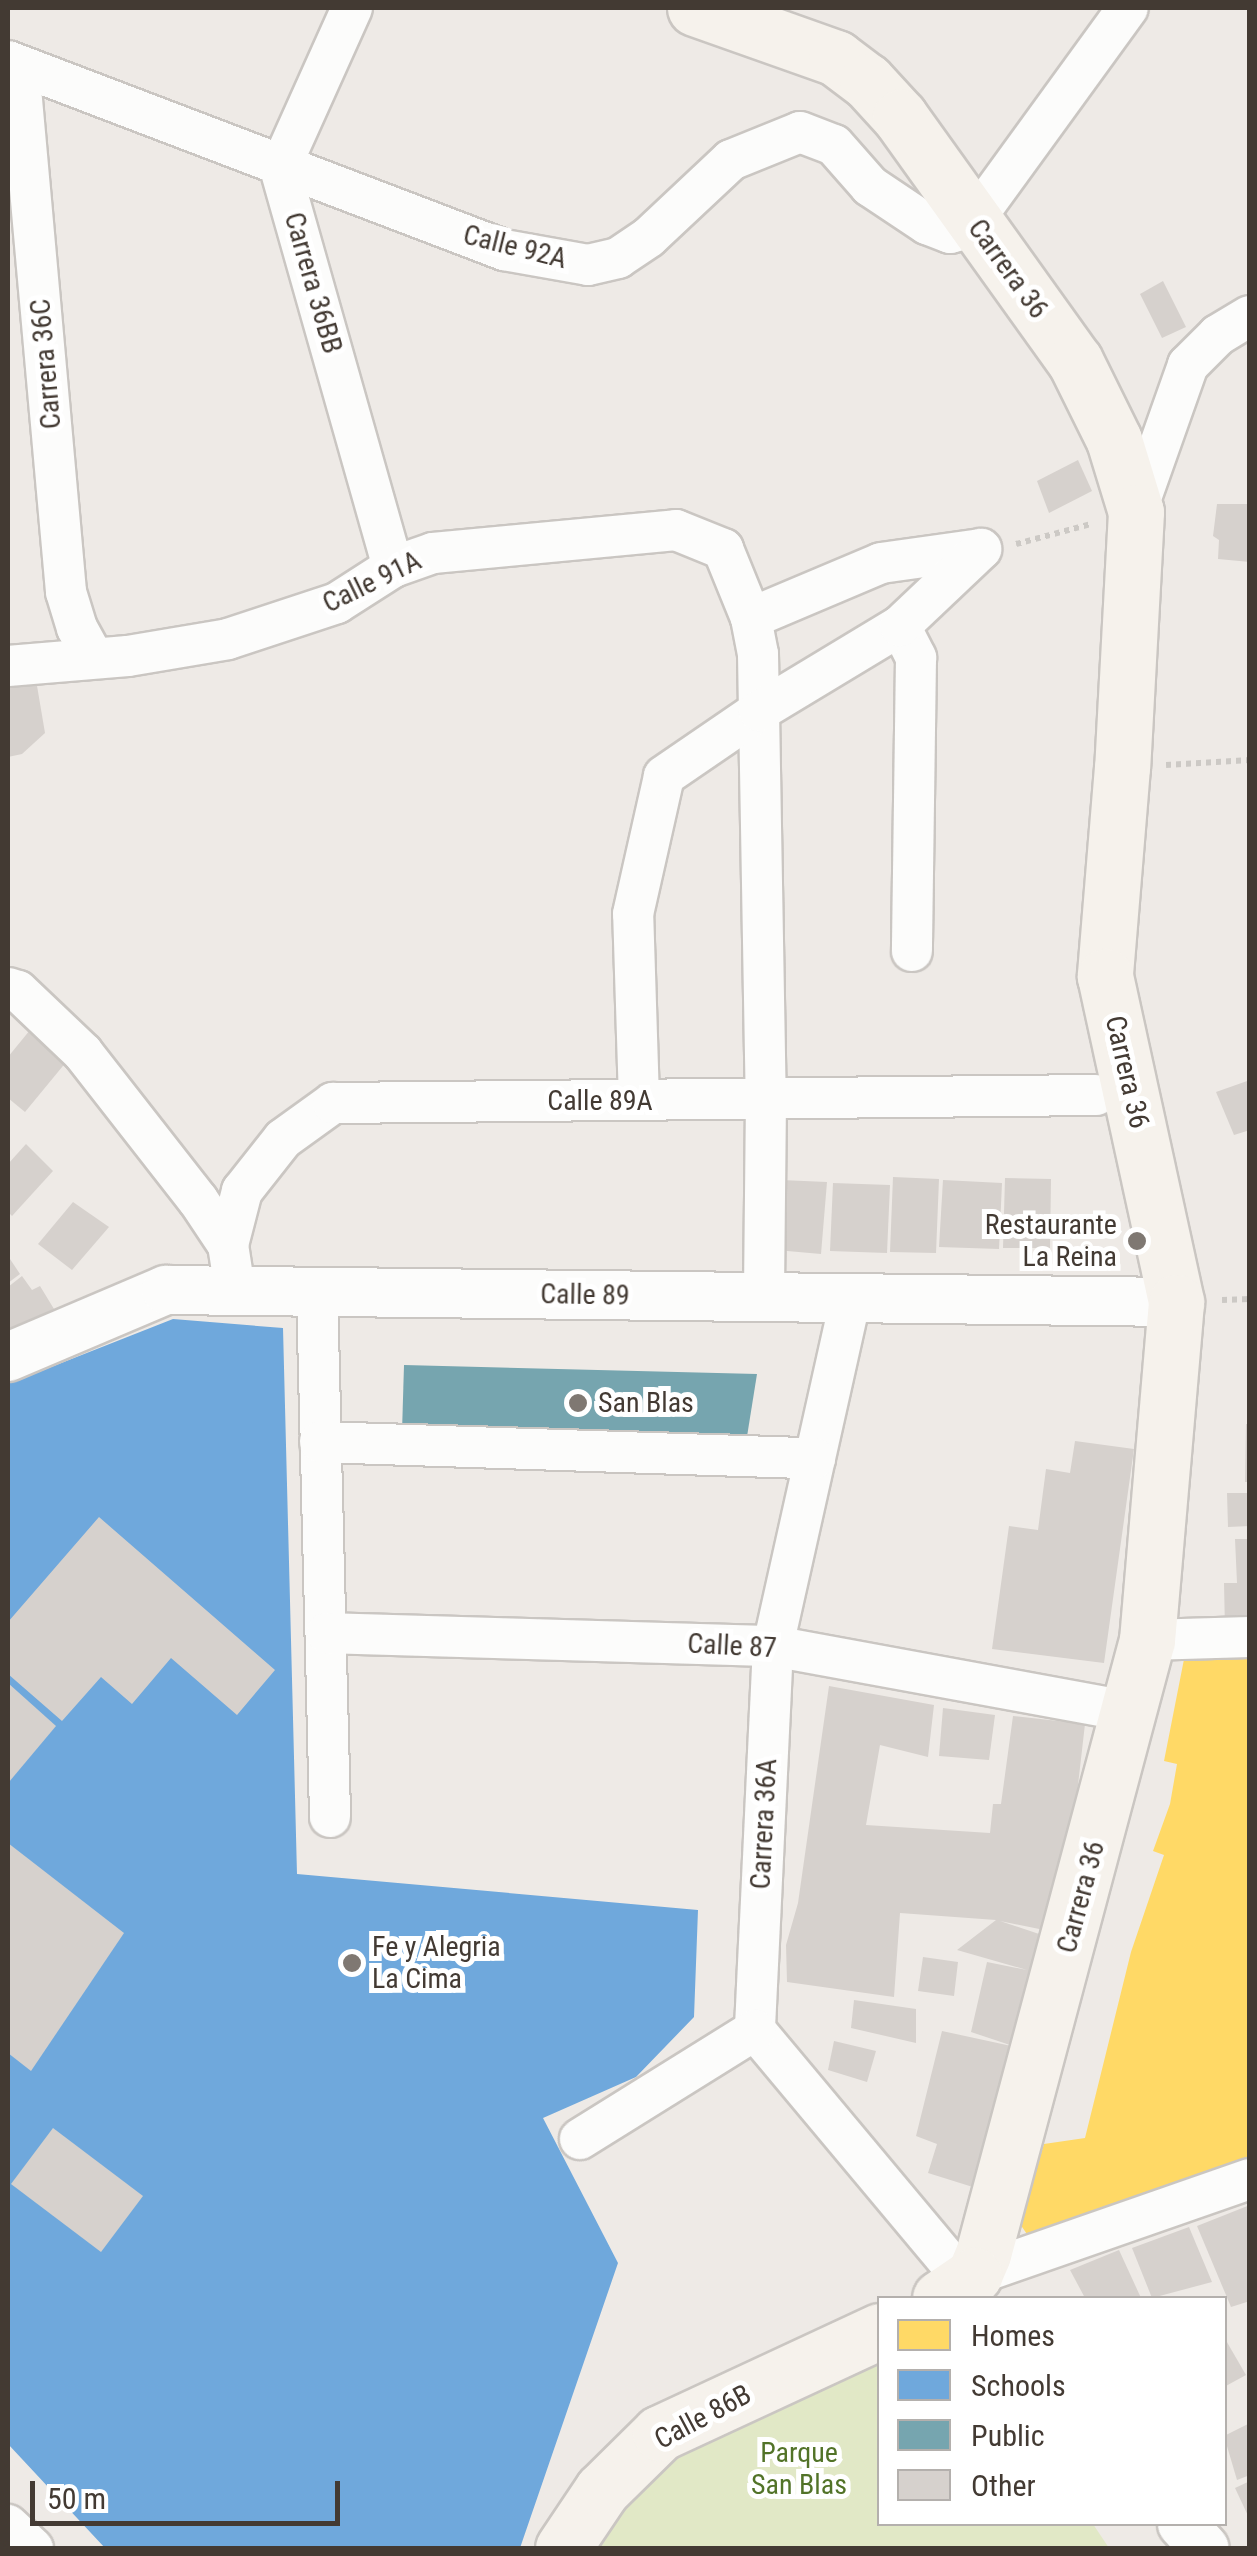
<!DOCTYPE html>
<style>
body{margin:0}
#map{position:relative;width:1257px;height:2556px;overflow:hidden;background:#eeeae6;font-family:"Roboto Condensed",sans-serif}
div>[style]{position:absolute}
.green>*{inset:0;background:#e1e8c6}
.homes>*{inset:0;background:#ffd966}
.schools>*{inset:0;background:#6fa8dc}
.public>*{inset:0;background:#76a5af}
.building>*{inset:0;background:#d6d1cd}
.path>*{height:6px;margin-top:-3px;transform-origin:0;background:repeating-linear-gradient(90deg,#ccc9c5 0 5px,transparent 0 10px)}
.roads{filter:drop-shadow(2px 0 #cac6c2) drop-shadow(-2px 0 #cac6c2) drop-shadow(0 2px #cac6c2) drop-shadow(0 -2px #cac6c2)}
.minor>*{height:40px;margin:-20px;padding:0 20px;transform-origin:20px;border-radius:20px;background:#fcfcfb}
.tertiary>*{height:48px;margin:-24px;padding:0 24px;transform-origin:24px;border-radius:24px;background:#fcfcfb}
.secondary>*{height:55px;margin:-27.5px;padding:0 27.5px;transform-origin:27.5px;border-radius:27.5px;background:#f6f2ec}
.dots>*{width:28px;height:28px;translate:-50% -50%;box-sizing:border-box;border:5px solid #fff;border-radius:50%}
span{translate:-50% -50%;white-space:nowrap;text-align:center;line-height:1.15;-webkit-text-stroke:10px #fff;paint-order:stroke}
.street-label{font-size:28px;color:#433a33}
.poi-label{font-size:28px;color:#433a33}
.right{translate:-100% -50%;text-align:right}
.left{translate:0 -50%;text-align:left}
.park-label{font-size:28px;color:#527328}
.frame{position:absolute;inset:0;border:10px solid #433a33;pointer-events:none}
.legend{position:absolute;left:877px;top:2296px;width:350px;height:230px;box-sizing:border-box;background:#fff;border:2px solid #b4b0ad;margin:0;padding:12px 18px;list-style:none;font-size:30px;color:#433a33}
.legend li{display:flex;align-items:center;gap:20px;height:50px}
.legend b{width:50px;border:2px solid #b4b0ad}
.scale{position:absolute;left:30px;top:2481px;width:310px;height:45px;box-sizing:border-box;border:5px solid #433a33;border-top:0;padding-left:12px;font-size:30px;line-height:35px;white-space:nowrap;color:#433a33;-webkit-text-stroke:8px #fff;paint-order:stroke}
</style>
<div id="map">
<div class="green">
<i style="clip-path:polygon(879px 2342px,880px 2524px,1093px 2524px,1109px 2548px,581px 2548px,667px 2442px)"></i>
</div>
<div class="homes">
<i style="clip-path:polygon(1250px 1642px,1250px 2173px,1029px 2237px,1020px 2224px,1044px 2144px,1085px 2138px,1131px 1952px,1164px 1855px,1153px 1851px,1170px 1804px,1177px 1764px,1164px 1761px,1187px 1644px)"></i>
</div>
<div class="schools">
<i style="clip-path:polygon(173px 1319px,283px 1328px,297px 1874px,698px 1910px,694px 2017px,636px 2077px,543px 2118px,618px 2263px,520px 2548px,105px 2548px,8px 2444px,8px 1384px)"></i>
</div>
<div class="public">
<i style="clip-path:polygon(404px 1365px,757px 1374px,745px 1449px,402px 1432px)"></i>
</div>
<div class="building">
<i style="clip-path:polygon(1163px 281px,1186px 327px,1162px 338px,1140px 294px)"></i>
<i style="clip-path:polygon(1078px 460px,1092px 491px,1049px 513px,1037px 481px)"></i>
<i style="clip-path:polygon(1217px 504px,1250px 504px,1250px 562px,1218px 559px,1219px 540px,1213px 536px)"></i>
<i style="clip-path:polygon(34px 668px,45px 733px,22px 754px,8px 757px,8px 672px)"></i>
<i style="clip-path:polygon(30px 1030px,67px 1061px,25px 1112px,8px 1098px,8px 1057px)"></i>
<i style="clip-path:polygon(1250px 1080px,1250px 1130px,1234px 1135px,1216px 1092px)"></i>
<i style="clip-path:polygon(26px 1144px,53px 1171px,12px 1216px,8px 1212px,8px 1164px)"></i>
<i style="clip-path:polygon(893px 1177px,939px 1179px,936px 1253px,890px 1252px)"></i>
<i style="clip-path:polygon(1005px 1178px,1051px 1179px,1050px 1248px,1003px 1248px)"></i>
<i style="clip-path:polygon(781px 1180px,827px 1182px,821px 1254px,776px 1250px)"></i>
<i style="clip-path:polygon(943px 1180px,1002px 1183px,999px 1249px,939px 1247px)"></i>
<i style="clip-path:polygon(833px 1183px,890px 1185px,887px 1253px,830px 1251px)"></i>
<i style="clip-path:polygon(73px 1202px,109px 1227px,72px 1270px,38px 1244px)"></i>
<i style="clip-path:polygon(8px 1256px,20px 1274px,8px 1283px)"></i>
<i style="clip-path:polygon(22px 1276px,32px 1290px,40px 1286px,54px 1309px,8px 1333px,8px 1287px)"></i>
<i style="clip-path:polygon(1246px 1424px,1250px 1424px,1250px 1482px,1245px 1482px)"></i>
<i style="clip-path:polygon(1075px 1441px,1134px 1449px,1104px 1663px,992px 1649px,1009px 1526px,1038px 1530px,1046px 1469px,1070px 1473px)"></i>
<i style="clip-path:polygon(1227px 1493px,1250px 1493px,1250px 1526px,1228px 1527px)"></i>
<i style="clip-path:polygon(99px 1517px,275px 1670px,237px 1715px,171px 1658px,132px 1704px,101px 1677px,62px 1721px,8px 1674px,8px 1622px)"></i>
<i style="clip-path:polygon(1235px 1539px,1250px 1539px,1250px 1630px,1225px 1630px,1224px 1583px,1237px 1583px)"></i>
<i style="clip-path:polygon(8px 1683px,56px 1726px,9px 1782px,8px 1780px)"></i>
<i style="clip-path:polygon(829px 1686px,934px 1705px,928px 1757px,880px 1745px,866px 1825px,990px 1833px,993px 1804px,1001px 1804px,1013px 1716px,1085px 1724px,1071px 1846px,1054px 1932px,1000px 1921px,1054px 1939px,976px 2188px,928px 2173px,937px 2144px,916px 2136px,942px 2031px,1016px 2047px,971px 2032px,987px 1962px,1027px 1970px,957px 1950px,996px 1920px,900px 1913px,894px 1997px,787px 1982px,786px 1945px,798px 1903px)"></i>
<i style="clip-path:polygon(943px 1708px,995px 1715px,989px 1760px,939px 1756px)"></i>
<i style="clip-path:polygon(8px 1843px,124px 1933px,31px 2071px,8px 2053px)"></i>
<i style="clip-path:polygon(923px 1957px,958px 1962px,954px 1996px,918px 1991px)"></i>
<i style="clip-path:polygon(854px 2000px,916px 2009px,916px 2043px,851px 2028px)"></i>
<i style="clip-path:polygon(834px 2041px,876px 2051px,867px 2082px,828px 2070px)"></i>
<i style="clip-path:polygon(53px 2128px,143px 2196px,101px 2252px,11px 2184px)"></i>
<i style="clip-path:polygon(1250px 2205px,1250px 2301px,1231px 2307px,1197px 2226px)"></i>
<i style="clip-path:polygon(1189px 2227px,1212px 2282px,1152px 2298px,1132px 2248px)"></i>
<i style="clip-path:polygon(1119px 2250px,1141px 2298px,1085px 2298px,1070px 2270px)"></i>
<i style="clip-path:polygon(1224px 2337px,1246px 2375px,1224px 2387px)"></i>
<i style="clip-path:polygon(1250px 2423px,1250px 2475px,1237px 2480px,1224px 2436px)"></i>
<i style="clip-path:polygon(1250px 2481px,1250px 2520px,1235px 2488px)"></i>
</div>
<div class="path">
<i style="left:1016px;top:544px;width:78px;rotate:-14.9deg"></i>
<i style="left:1166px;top:765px;width:84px;rotate:-3.4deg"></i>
<i style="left:1222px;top:1300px;width:28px;rotate:-2deg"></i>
</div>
<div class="roads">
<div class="minor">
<i style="left:352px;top:8px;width:175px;rotate:114.2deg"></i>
<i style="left:280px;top:168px;width:415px;rotate:74.2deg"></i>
<i style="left:8px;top:61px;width:531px;rotate:20.86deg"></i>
<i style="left:504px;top:250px;width:85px;rotate:10.1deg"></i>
<i style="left:588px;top:265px;width:31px;rotate:-13deg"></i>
<i style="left:618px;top:258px;width:37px;rotate:-34deg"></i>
<i style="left:649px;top:237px;width:112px;rotate:-43.2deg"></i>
<i style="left:731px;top:160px;width:74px;rotate:-22.1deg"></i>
<i style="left:800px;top:132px;width:36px;rotate:21deg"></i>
<i style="left:834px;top:145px;width:55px;rotate:48.7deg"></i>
<i style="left:870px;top:186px;width:69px;rotate:33.7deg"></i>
<i style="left:927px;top:224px;width:25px;rotate:21deg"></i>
<i style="left:950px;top:233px;width:11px;rotate:-15deg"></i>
<i style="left:961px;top:230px;width:15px;rotate:-37deg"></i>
<i style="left:973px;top:221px;width:263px;rotate:-54deg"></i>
<i style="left:19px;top:66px;width:528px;rotate:84.89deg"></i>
<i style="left:66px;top:592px;width:38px;rotate:73deg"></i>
<i style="left:77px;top:628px;width:33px;rotate:61deg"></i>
<i style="left:1136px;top:512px;width:156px;rotate:-70.5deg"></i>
<i style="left:1188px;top:365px;width:42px;rotate:-45deg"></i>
<i style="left:1218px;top:335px;width:37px;rotate:-31deg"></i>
<i style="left:751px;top:618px;width:141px;rotate:-22.9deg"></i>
<i style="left:881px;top:563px;width:101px;rotate:-8deg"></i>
<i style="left:900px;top:626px;width:36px;rotate:63deg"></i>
<i style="left:916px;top:658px;width:293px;rotate:90.8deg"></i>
<i style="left:8px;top:666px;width:120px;rotate:-4.8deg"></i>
<i style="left:128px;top:656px;width:101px;rotate:-9.6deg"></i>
<i style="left:228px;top:639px;width:115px;rotate:-18.3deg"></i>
<i style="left:337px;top:603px;width:67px;rotate:-32.7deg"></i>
<i style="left:393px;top:567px;width:42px;rotate:-19.3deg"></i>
<i style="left:433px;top:553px;width:244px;rotate:-5.4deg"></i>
<i style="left:676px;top:530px;width:51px;rotate:22deg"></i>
<i style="left:723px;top:549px;width:74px;rotate:67.9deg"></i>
<i style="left:751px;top:618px;width:37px;rotate:79deg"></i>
<i style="left:758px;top:654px;width:446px;rotate:89deg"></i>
<i style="left:766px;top:1100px;width:197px;rotate:90.6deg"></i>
<i style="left:8px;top:988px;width:10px;rotate:17deg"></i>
<i style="left:18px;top:991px;width:90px;rotate:43.6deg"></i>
<i style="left:83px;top:1053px;width:187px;rotate:52deg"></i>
<i style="left:198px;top:1200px;width:54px;rotate:56.3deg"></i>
<i style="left:639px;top:1100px;width:186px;rotate:-91.8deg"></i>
<i style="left:633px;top:914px;width:141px;rotate:-77.3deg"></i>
<i style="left:664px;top:776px;width:115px;rotate:-34.4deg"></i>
<i style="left:759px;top:711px;width:165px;rotate:-31.1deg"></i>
<i style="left:900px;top:626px;width:112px;rotate:-43.5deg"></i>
<i style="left:235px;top:1290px;width:46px;rotate:-98.8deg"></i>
<i style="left:228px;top:1245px;width:56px;rotate:-75.5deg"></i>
<i style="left:242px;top:1191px;width:66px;rotate:-51.7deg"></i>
<i style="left:283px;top:1139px;width:62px;rotate:-35.8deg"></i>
<i style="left:333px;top:1103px;width:763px;rotate:-0.6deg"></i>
<i style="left:317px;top:1291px;width:526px;rotate:88.58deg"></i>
<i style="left:851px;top:1297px;width:358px;rotate:102.6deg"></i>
<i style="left:773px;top:1646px;width:384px;rotate:92.7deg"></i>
<i style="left:755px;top:2030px;width:329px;rotate:50.1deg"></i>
<i style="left:320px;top:1442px;width:495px;rotate:1.9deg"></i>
<i style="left:327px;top:1633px;width:446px;rotate:1.7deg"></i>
<i style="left:773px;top:1646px;width:365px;rotate:10.4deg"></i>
<i style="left:1147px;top:1640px;width:103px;rotate:-1.7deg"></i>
<i style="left:580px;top:2139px;width:206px;rotate:-31.9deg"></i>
<i style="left:974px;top:2275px;width:292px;rotate:-19.2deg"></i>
<i style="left:8px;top:2525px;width:34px;rotate:43deg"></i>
</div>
<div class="tertiary">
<i style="left:8px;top:1357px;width:172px;rotate:-23deg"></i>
<i style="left:166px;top:1290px;width:1010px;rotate:0.68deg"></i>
<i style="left:1182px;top:2524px;width:33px;rotate:47deg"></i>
</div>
<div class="secondary">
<i style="left:695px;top:8px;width:150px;rotate:19.5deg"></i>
<i style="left:836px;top:58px;width:39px;rotate:37deg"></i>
<i style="left:867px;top:81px;width:49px;rotate:47.5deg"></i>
<i style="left:900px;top:117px;width:300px;rotate:54.4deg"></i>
<i style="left:1075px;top:361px;width:88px;rotate:63.7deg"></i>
<i style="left:1114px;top:440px;width:75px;rotate:73deg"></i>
<i style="left:1136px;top:512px;width:255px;rotate:93.1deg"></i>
<i style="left:1122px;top:767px;width:210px;rotate:94.7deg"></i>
<i style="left:1105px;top:976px;width:334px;rotate:77.7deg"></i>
<i style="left:1176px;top:1302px;width:339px;rotate:94.9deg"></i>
<i style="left:1147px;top:1640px;width:636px;rotate:104.95deg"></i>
<i style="left:983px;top:2254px;width:23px;rotate:113deg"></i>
<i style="left:974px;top:2275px;width:41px;rotate:145.9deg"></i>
<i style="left:563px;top:2548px;width:70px;rotate:-56.1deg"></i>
<i style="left:602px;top:2490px;width:81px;rotate:-44.5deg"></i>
<i style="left:660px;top:2433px;width:242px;rotate:-24.9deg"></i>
</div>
</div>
<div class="dots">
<i style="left:1137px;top:1241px;background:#7f7872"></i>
<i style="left:578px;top:1403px;background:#7f7872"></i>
<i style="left:352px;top:1963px;background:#7f7872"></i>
</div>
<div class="street-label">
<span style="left:515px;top:247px;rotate:14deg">Calle 92A</span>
<span style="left:1008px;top:269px;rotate:54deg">Carrera 36</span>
<span style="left:313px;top:283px;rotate:74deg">Carrera 36BB</span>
<span style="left:46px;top:364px;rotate:-95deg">Carrera 36C</span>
<span style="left:372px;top:582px;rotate:-26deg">Calle 91A</span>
<span style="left:1127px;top:1072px;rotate:77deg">Carrera 36</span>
<span style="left:600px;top:1101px">Calle 89A</span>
<span style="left:585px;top:1295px;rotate:1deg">Calle 89</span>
<span style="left:732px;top:1646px;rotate:3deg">Calle 87</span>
<span style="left:764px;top:1824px;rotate:-87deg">Carrera 36A</span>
<span style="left:1081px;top:1897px;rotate:-75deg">Carrera 36</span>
<span style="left:703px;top:2417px;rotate:-28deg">Calle 86B</span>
</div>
<div class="poi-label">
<span class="right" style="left:1117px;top:1241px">Restaurante<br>La Reina</span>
<span class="left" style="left:598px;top:1403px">San Blas</span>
<span class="left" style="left:372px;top:1963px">Fe y Alegria<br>La Cima</span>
</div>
<div class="park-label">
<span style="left:799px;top:2469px">Parque<br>San Blas</span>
</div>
<div class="frame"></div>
<ul class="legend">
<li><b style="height:28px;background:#ffd966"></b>Homes</li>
<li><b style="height:28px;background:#6fa8dc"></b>Schools</li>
<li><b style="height:28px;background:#76a5af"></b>Public</li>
<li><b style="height:28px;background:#d6d1cd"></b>Other</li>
</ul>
<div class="scale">50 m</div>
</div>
